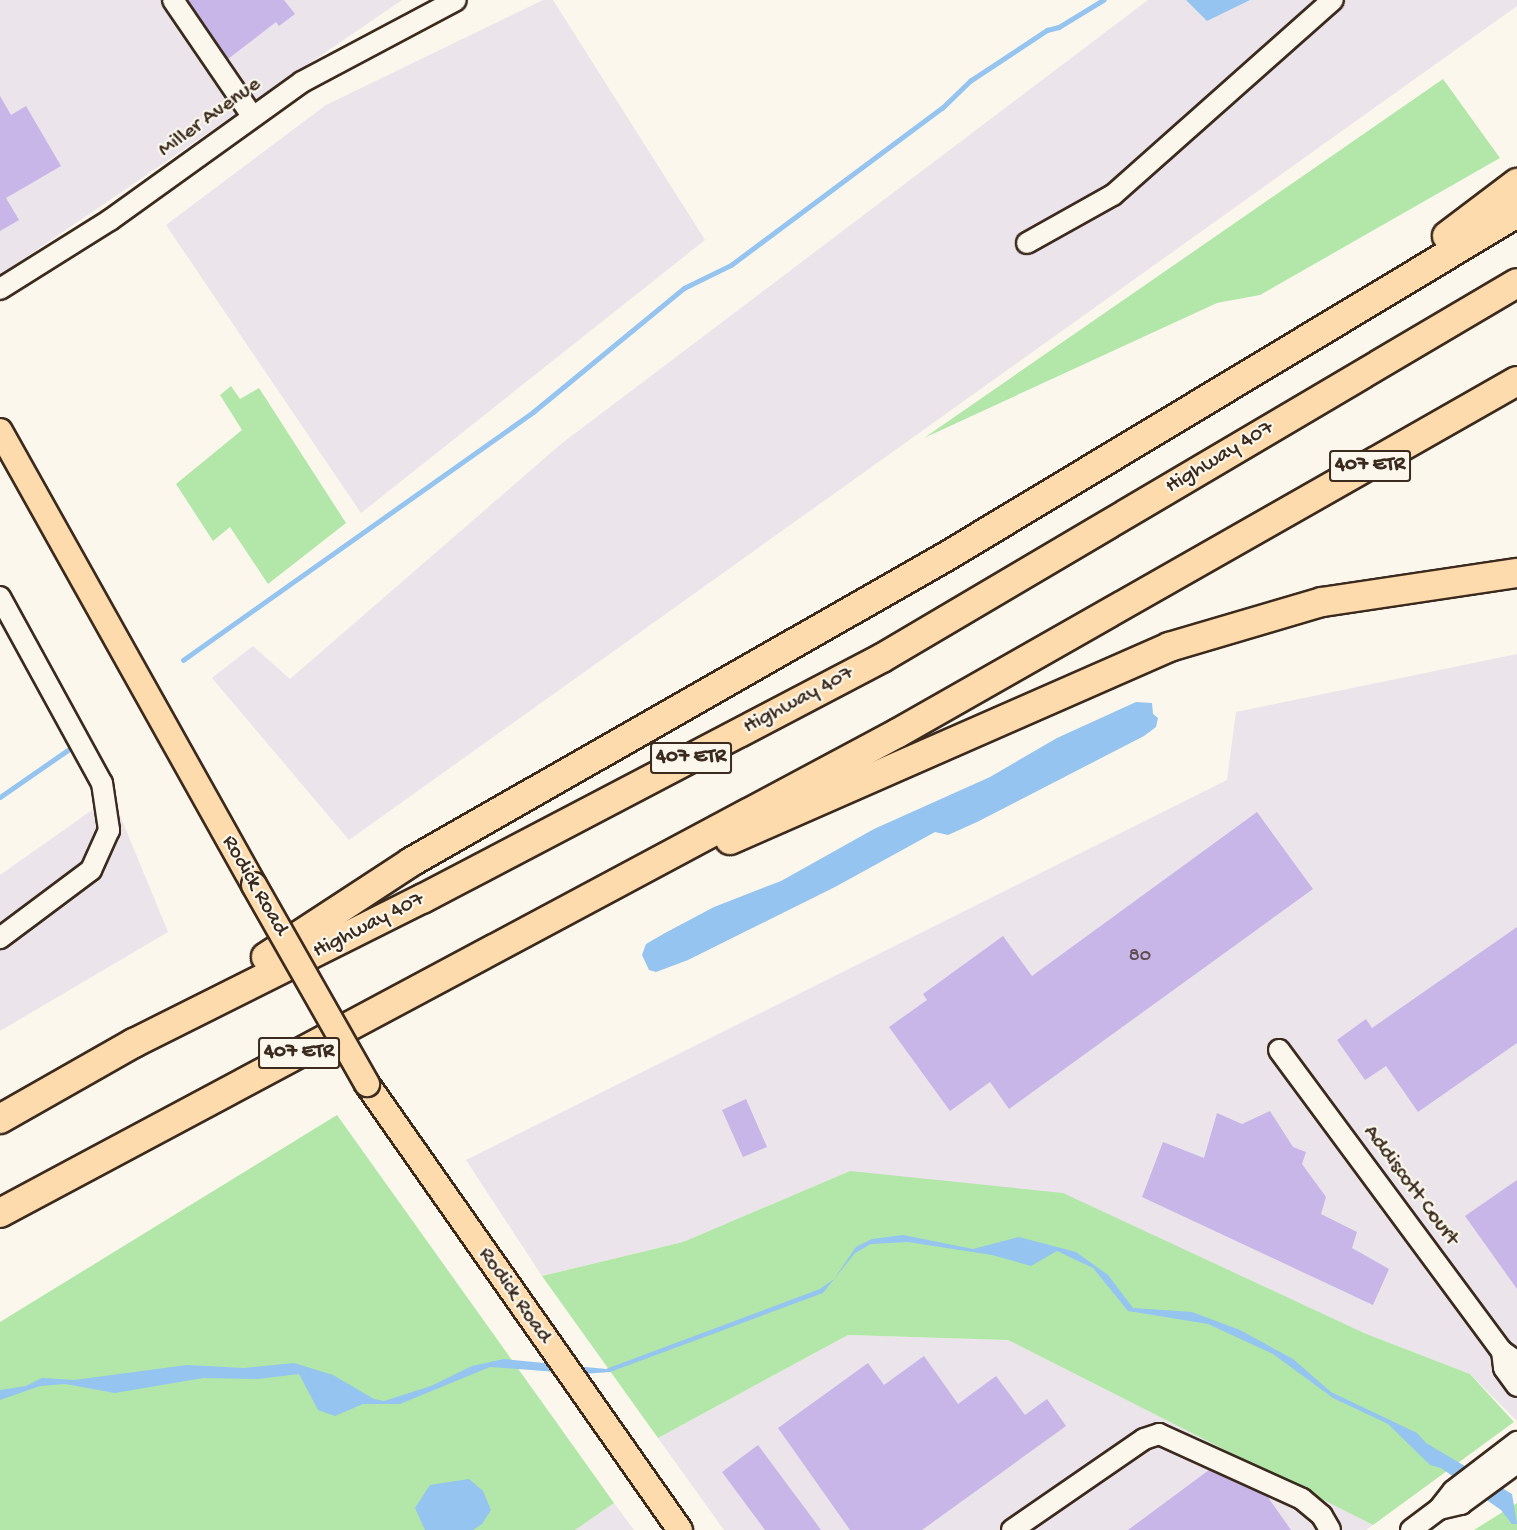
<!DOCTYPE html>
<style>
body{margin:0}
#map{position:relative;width:1517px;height:1530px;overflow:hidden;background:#fbf7ec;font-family:"Gochi Hand",sans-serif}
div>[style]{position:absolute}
.built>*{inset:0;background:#ebe4ea}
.green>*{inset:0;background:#b2e7a9}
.water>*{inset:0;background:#94c4ef}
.stream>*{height:4.5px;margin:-2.25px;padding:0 2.25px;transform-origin:2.25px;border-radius:2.25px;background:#94c4ef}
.building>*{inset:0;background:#c7b6e7}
.roads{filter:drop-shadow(2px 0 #3b2a1e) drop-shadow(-2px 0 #3b2a1e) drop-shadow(0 2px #3b2a1e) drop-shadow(0 -2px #3b2a1e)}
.minor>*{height:20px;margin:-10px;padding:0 10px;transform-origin:10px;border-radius:10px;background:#fbf7ec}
.major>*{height:24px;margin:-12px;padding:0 12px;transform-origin:12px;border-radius:12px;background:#fedbac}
.highway>*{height:28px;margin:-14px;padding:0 14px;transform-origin:14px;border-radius:14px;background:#fedbac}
.bridges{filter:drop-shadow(2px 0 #3b2a1e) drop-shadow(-2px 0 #3b2a1e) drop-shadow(0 2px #3b2a1e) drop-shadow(0 -2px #3b2a1e)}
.major-bridge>*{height:24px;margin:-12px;padding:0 12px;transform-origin:12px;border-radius:12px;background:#fedbac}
span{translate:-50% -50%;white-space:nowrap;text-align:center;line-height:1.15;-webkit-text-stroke:4.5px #fbf7ec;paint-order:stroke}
.number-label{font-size:20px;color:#5e4d50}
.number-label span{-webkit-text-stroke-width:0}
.shield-label span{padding:2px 4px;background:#fbf7ec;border:2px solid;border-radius:4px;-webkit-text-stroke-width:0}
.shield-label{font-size:21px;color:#3b2a1e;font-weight:700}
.street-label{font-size:22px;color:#3b2a1e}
</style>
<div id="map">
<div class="built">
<i style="clip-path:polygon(0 0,402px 0,0 275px)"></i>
<i style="clip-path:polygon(543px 0,553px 0,705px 240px,361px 513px,166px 225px,326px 105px)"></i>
<i style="clip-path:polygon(1148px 0,1517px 0,1517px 6px,349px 840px,212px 678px,253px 646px,290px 679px,561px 444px)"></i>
<i style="clip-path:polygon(1517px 654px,1517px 1421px,1470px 1374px,1364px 1333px,850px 1171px,683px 1242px,542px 1276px,466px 1160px,1227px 780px,1236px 712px)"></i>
<i style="clip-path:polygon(112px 796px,168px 932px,0 1031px,0 875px)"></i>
<i style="clip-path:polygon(848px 1335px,1008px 1340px,1373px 1525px,1366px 1530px,724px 1530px,658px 1438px)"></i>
<i style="clip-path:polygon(614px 1503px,634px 1530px,575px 1530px)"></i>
</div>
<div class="green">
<i style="clip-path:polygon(1443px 79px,1500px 158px,1260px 295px,1217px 303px,924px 438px)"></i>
<i style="clip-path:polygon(231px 386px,240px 399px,259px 388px,346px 523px,268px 584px,230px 527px,213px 541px,176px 484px,242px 430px,220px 395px)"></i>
<i style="clip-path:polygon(337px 1115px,614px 1503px,575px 1530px,0 1530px,0 1322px)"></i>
<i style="clip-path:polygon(850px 1171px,1063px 1193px,1364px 1333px,1470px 1374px,1514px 1422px,1373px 1525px,1008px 1340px,848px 1335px,658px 1438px,542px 1276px,683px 1242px)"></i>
<i style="clip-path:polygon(1517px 1503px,1517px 1530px,1474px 1530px)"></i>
</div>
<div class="water">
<i style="clip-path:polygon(1186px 0,1250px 0,1207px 21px)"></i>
<i style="clip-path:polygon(1136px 702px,1152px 703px,1153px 714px,1158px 718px,1156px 727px,1144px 736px,977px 822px,948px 835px,935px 832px,835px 887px,688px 960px,656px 972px,649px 970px,642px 955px,646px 944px,665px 933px,714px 907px,781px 881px,874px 829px,990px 777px,1057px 738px)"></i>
<i style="clip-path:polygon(903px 1235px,973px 1249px,1019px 1237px,1076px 1252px,1108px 1275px,1133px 1308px,1192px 1312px,1240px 1330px,1293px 1359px,1331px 1392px,1417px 1433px,1426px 1443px,1512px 1494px,1517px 1524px,1512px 1524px,1501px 1510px,1441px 1468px,1430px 1465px,1388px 1424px,1333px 1398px,1273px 1354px,1208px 1324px,1128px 1311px,1093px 1268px,1057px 1251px,1031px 1266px,992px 1255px,908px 1242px,871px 1244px,855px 1253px,823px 1293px,610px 1372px,583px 1374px,490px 1367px,400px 1404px,363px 1404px,335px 1416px,318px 1410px,299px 1374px,258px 1379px,203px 1378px,115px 1393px,65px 1384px,40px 1386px,0 1400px,0 1390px,26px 1386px,42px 1378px,74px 1380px,187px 1365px,244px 1368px,294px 1363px,333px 1375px,374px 1399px,384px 1401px,431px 1386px,472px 1366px,504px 1359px,606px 1369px,820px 1289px,834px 1279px,856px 1247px,872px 1239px)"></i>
<i style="clip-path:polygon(469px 1479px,483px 1491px,491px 1510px,482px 1524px,473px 1530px,425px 1530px,415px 1508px,430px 1485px)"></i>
</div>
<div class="stream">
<i style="left:183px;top:660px;width:429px;rotate:-35.3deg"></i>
<i style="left:533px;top:412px;width:195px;rotate:-39.4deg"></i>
<i style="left:684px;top:288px;width:52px;rotate:-26.1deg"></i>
<i style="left:731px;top:265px;width:263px;rotate:-36.7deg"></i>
<i style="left:942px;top:108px;width:39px;rotate:-44deg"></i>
<i style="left:970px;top:81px;width:92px;rotate:-33.5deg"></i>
<i style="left:1047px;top:30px;width:12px;rotate:-14deg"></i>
<i style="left:1059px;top:27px;width:52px;rotate:-31.5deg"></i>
<i style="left:0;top:797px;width:91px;rotate:-34.7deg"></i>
</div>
<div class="building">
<i style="clip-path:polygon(188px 0,284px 0,295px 14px,279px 26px,276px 22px,228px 59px)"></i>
<i style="clip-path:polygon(0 96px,11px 115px,26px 106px,61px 166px,6px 198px,19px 220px,0 231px)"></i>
<i style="clip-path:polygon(1257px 812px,1313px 889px,1009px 1109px,990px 1082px,950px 1111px,889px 1027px,927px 1000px,923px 994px,1003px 936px,1032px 976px)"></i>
<i style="clip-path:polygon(1517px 927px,1517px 1043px,1418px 1112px,1386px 1066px,1365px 1080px,1337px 1040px,1366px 1019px,1372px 1028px)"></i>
<i style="clip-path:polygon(746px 1099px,767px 1147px,743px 1157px,722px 1110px)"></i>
<i style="clip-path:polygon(1270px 1111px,1293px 1147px,1306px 1152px,1302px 1164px,1326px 1197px,1321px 1214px,1357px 1232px,1352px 1248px,1389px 1269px,1373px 1305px,1142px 1197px,1163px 1142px,1204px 1158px,1217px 1113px,1242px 1124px)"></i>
<i style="clip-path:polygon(1517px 1180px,1517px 1289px,1465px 1216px)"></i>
<i style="clip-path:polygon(924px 1356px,958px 1404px,996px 1376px,1025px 1415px,1047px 1399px,1066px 1426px,922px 1530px,850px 1530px,778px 1428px,868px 1363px,884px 1385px)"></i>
<i style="clip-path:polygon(758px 1445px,813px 1519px,821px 1530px,765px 1530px,722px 1472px)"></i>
<i style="clip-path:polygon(1209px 1470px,1267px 1496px,1291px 1530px,1128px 1530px)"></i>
</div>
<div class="roads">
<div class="minor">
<i style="left:173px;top:0;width:140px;rotate:55.7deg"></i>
<i style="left:1027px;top:243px;width:98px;rotate:-29.2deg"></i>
<i style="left:1113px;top:195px;width:294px;rotate:-41.6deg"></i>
<i style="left:0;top:289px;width:130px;rotate:-32.1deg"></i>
<i style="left:110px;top:220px;width:236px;rotate:-35.7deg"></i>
<i style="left:302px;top:82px;width:174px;rotate:-28deg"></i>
<i style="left:0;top:597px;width:212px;rotate:61.3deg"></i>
<i style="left:102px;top:783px;width:48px;rotate:81.5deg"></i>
<i style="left:109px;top:830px;width:44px;rotate:114.2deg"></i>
<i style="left:91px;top:870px;width:114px;rotate:143.2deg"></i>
<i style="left:1279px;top:1050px;width:375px;rotate:53.5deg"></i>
<i style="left:1502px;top:1351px;width:19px;rotate:36deg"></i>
<i style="left:1502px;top:1351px;width:17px;rotate:83deg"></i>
<i style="left:1504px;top:1368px;width:22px;rotate:54deg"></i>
<i style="left:1439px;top:1509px;width:23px;rotate:-13deg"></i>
<i style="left:1461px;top:1504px;width:69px;rotate:-36.2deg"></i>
<i style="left:1012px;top:1530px;width:160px;rotate:-34.6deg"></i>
<i style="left:1144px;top:1439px;width:16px;rotate:-18deg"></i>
<i style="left:1159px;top:1434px;width:157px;rotate:24.4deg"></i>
<i style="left:1302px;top:1499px;width:26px;rotate:40deg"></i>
<i style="left:1322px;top:1516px;width:16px;rotate:60deg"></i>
<i style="left:1411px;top:1530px;width:35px;rotate:-37deg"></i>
<i style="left:1439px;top:1509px;width:23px;rotate:-52deg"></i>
<i style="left:1453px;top:1491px;width:81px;rotate:-37.4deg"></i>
</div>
<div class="major">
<i style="left:0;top:431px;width:520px;rotate:60.77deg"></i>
<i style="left:367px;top:1084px;width:545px;rotate:54.94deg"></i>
</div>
<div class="highway">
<i style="left:1447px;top:236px;width:88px;rotate:-37.1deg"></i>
<i style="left:730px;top:840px;width:480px;rotate:-23.7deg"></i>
<i style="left:1169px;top:647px;width:159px;rotate:-16.4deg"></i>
<i style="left:1322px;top:602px;width:197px;rotate:-8.5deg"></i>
<i style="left:266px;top:957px;width:173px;rotate:-33.2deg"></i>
<i style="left:411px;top:862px;width:617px;rotate:-29.72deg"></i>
<i style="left:947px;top:556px;width:665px;rotate:-31.04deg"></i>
<i style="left:0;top:1119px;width:154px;rotate:-29.6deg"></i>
<i style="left:134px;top:1043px;width:322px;rotate:-26.6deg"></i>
<i style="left:422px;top:899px;width:519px;rotate:-27.65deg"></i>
<i style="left:882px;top:658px;width:737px;rotate:-30.56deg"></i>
<i style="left:0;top:1213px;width:1018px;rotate:-28.13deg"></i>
<i style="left:898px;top:733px;width:712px;rotate:-29.63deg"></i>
</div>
</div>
<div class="bridges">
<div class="major-bridge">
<i style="left:254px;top:885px;width:229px;rotate:60.4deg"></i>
</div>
</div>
<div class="number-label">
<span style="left:1140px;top:956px">80</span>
</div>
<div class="shield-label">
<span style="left:1370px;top:466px">407 ETR</span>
<span style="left:691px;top:758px">407 ETR</span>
<span style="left:299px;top:1053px">407 ETR</span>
</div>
<div class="street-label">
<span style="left:210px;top:118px;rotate:-36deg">Miller Avenue</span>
<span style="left:1220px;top:458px;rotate:-31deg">Highway 407</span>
<span style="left:799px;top:701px;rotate:-28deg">Highway 407</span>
<span style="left:254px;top:886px;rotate:60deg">Rodick Road</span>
<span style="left:369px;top:926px;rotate:-27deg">Highway 407</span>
<span style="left:1410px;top:1186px;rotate:53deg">Addiscott Court</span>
<span style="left:514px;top:1296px;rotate:55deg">Rodick Road</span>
</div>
</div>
